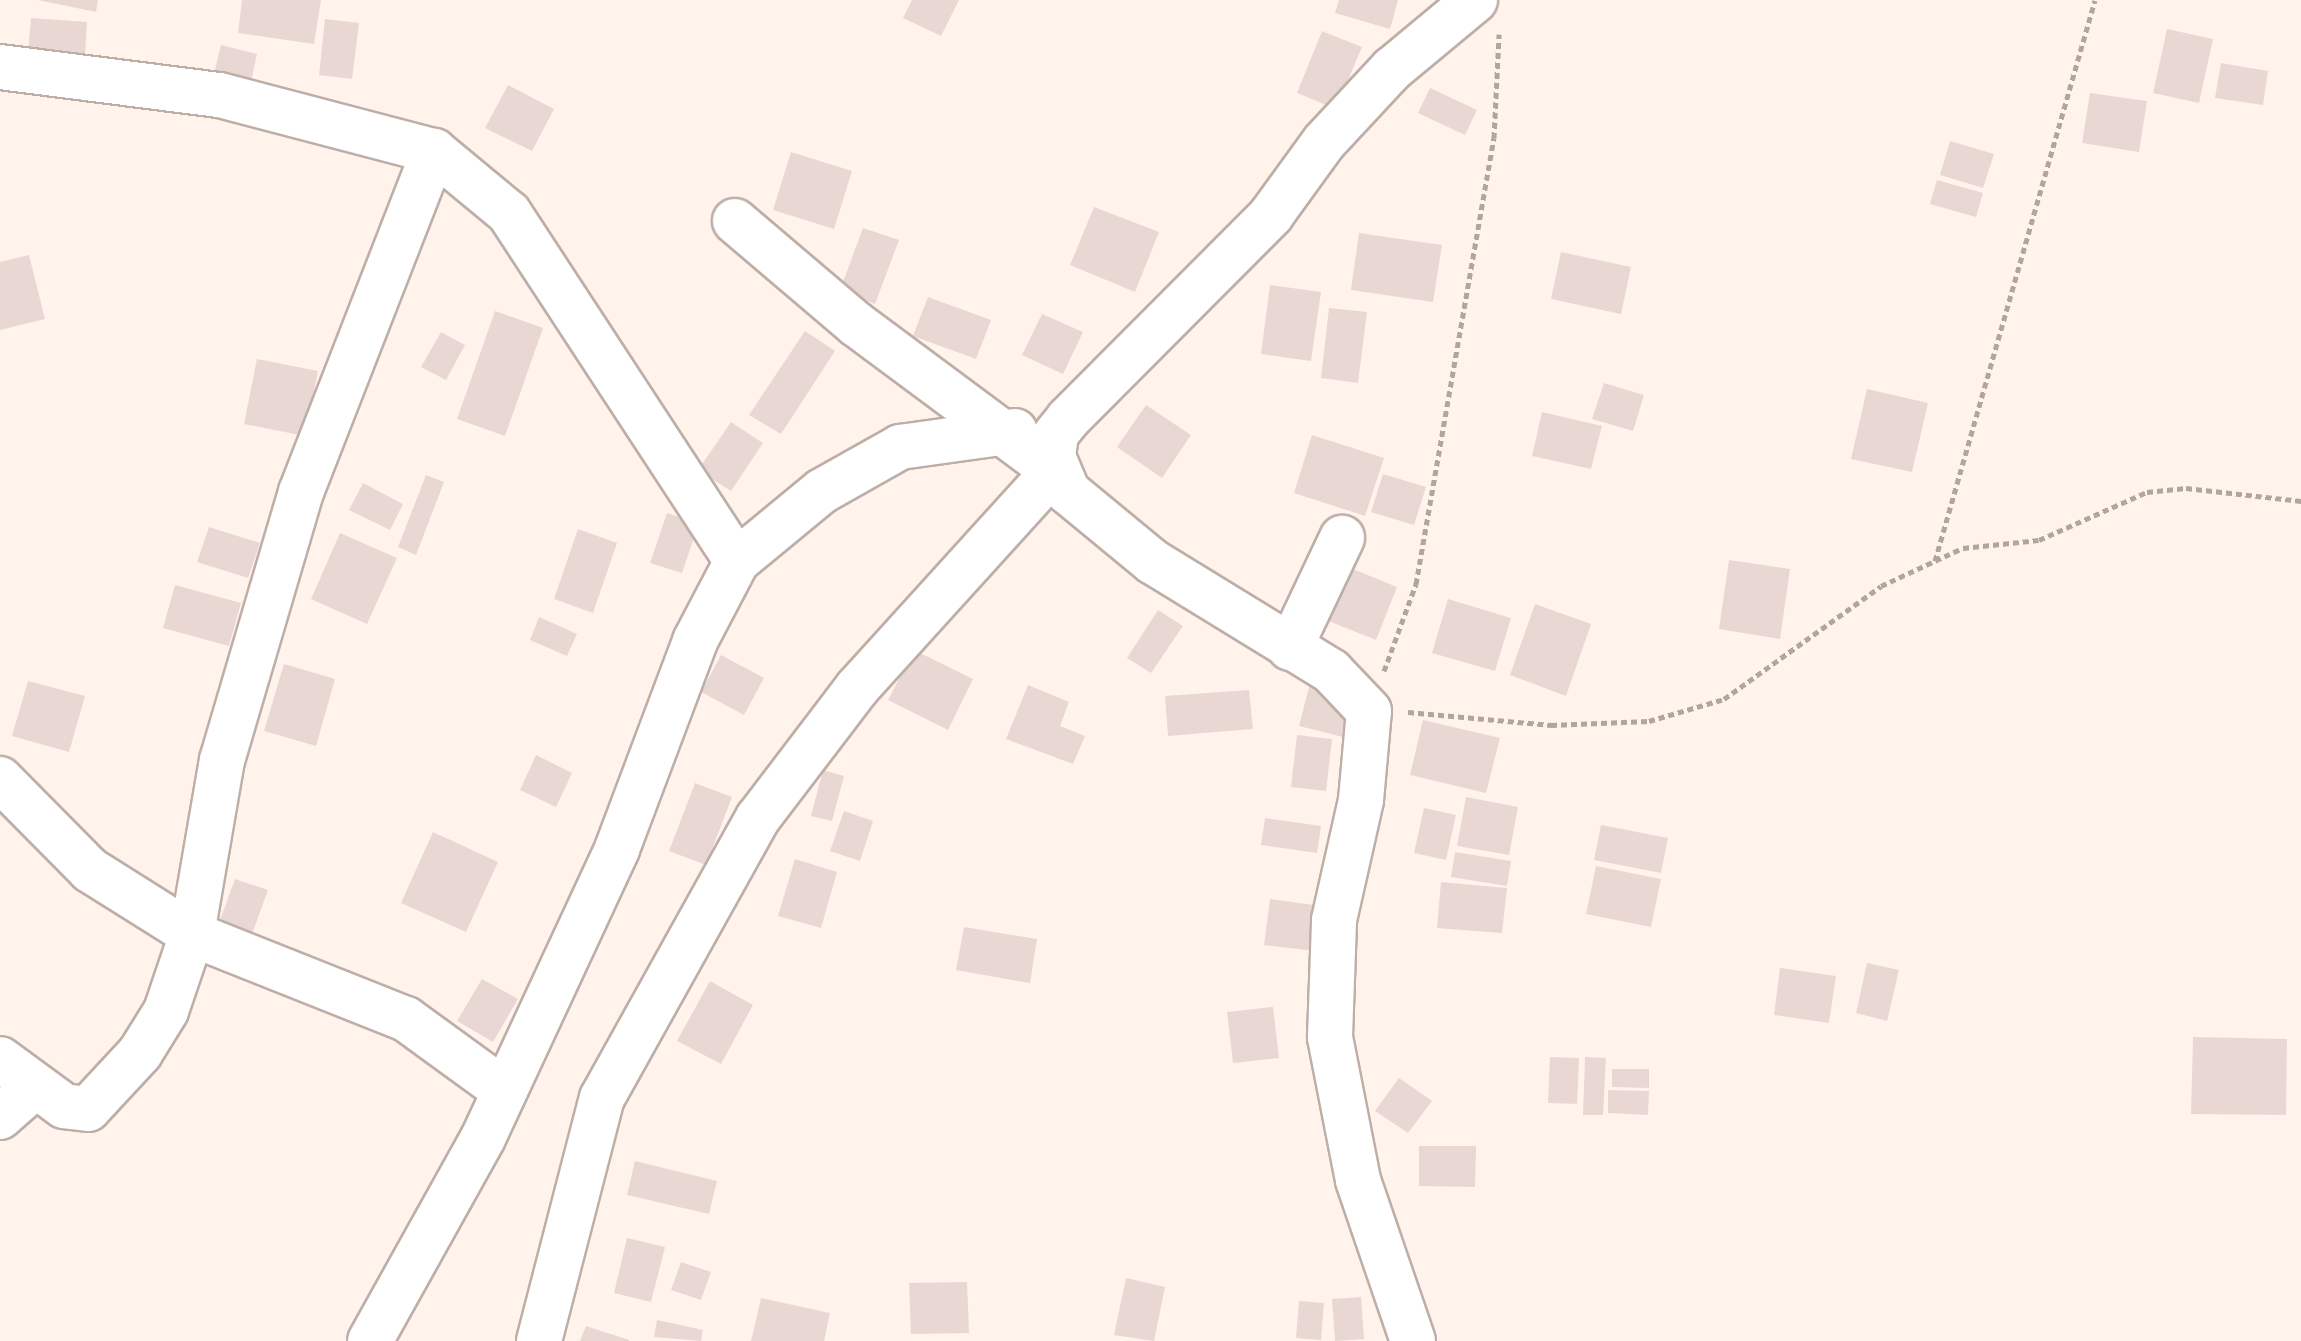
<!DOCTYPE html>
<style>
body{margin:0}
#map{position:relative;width:2301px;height:1341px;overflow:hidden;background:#fff3ec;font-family:Overpass,sans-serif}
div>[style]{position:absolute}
.building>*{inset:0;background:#e9d7d4}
.path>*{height:5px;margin-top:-2.5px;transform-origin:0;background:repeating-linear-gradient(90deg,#afa6a0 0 6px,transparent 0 10px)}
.roads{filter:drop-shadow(2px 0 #bdafa7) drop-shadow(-2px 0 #bdafa7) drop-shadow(0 2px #bdafa7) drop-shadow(0 -2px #bdafa7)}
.minor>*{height:44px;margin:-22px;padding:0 22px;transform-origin:22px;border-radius:22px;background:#fff}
span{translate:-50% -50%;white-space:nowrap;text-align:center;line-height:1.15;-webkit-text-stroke:6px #fff3ec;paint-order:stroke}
</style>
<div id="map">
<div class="building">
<i style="clip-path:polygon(38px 0,98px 0,96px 12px)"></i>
<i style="clip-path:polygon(242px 0,321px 0,314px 44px,238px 33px)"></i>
<i style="clip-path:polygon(912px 0,959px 0,941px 36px,903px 18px)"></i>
<i style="clip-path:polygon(1339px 0,1398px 0,1390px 29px,1335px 13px)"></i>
<i style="clip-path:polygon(31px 18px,87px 22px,84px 70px,27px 65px)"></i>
<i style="clip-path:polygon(325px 19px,359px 23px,352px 79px,319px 75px)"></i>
<i style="clip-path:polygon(2167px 29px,2213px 39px,2199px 103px,2153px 93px)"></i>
<i style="clip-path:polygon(1322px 31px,1362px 47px,1336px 109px,1297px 93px)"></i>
<i style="clip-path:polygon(221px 45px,257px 54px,249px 91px,212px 82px)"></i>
<i style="clip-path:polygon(2221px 63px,2268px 71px,2263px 105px,2215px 98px)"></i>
<i style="clip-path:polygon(508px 85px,554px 109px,532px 151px,485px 128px)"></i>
<i style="clip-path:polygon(1430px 88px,1477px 110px,1465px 135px,1418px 113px)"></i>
<i style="clip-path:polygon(2090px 93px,2147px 101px,2139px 152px,2082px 143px)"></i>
<i style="clip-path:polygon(1950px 141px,1994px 154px,1983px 188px,1940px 175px)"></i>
<i style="clip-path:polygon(791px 152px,852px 171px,834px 229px,773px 210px)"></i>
<i style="clip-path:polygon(1937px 180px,1983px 193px,1976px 217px,1930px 204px)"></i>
<i style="clip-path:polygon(1094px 207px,1159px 232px,1135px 292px,1070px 265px)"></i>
<i style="clip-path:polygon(863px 228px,899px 240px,875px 304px,840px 290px)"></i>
<i style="clip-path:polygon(1359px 233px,1442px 245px,1433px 302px,1351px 290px)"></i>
<i style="clip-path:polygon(1561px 252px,1631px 267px,1621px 314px,1551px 299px)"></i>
<i style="clip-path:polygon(29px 255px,45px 319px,0 330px,0 262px)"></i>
<i style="clip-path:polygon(1270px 285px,1321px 292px,1311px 361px,1261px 354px)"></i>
<i style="clip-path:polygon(928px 297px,991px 320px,976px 359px,913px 336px)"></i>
<i style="clip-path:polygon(1329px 308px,1367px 312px,1358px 383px,1321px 378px)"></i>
<i style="clip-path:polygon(495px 311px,543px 328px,505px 436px,457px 419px)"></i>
<i style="clip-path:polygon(1042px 314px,1083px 332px,1063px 374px,1022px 355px)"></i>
<i style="clip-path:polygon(805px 331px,835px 351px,781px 434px,749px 415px)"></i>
<i style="clip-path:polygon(441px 332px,465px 345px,446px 380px,421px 367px)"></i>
<i style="clip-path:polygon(257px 359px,318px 371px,305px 436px,244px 424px)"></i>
<i style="clip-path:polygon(1604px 383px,1644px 395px,1633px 431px,1592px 419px)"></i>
<i style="clip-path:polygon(1867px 389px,1928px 403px,1912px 472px,1851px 459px)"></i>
<i style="clip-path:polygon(1146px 405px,1191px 435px,1162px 478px,1117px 447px)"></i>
<i style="clip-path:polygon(1542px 412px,1602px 426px,1591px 469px,1532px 456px)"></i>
<i style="clip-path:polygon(731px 422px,763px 443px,731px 491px,698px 470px)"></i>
<i style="clip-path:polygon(1312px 435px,1384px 458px,1365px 516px,1294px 493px)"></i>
<i style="clip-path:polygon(1383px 474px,1426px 487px,1414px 525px,1371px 512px)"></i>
<i style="clip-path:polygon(426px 475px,444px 482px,416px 555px,398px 547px)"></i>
<i style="clip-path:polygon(363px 483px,403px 504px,390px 530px,349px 510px)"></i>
<i style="clip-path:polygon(667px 513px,699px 523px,682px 573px,650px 563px)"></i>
<i style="clip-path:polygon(209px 527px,260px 543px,248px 578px,197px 562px)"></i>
<i style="clip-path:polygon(578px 529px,617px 543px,593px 613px,554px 599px)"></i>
<i style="clip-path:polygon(340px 533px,397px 558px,367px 624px,311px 599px)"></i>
<i style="clip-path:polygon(1729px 560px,1790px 569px,1780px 639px,1719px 629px)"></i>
<i style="clip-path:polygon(1338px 563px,1397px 587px,1376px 640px,1316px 616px)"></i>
<i style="clip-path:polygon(175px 585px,241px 603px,229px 646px,163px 628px)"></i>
<i style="clip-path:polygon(1448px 599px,1511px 618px,1495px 671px,1432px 653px)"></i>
<i style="clip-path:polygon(1535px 604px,1591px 624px,1566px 696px,1510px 675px)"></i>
<i style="clip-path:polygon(1158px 610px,1183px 626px,1151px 673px,1127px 658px)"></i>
<i style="clip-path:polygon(539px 617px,577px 634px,567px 656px,530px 640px)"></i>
<i style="clip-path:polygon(914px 650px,973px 679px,948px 730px,888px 700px)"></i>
<i style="clip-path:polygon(721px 655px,764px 678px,744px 715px,701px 692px)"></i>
<i style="clip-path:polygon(284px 664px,335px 679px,316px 746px,264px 731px)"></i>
<i style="clip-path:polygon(28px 681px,85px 696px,69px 752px,12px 736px)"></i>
<i style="clip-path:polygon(1310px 683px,1354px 694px,1343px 737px,1299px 726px)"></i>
<i style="clip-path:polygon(1028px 685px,1069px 702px,1060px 726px,1085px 736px,1073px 764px,1006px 739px)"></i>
<i style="clip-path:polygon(1249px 690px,1253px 729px,1168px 736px,1165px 696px)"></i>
<i style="clip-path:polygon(1423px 720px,1500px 738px,1486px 793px,1410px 775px)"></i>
<i style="clip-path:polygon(1297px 735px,1332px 739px,1326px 791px,1291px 787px)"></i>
<i style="clip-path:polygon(536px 755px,572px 773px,556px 807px,520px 790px)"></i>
<i style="clip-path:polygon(823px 770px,844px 776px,832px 821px,811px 816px)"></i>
<i style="clip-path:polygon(695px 783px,732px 797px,706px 865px,669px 851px)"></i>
<i style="clip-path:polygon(1466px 797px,1518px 807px,1509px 855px,1457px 846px)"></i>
<i style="clip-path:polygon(1424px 808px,1456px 815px,1446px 860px,1414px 853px)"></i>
<i style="clip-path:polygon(844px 811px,873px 821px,860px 861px,830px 851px)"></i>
<i style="clip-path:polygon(1265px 818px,1321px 826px,1317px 853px,1261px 845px)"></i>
<i style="clip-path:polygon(1601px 825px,1668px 838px,1661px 873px,1594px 860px)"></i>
<i style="clip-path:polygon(433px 832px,498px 862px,466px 932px,401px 903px)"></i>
<i style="clip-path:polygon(1455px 852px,1511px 861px,1507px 886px,1451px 877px)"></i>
<i style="clip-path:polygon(795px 859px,837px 872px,821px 928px,778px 916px)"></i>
<i style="clip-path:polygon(1596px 866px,1661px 879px,1651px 927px,1586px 914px)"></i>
<i style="clip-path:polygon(235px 879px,268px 890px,252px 934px,219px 923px)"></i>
<i style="clip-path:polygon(1441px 882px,1507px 888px,1502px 933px,1437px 928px)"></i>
<i style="clip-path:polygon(1270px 899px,1321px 906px,1316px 951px,1264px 945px)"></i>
<i style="clip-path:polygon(964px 927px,1037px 939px,1030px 983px,956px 970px)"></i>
<i style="clip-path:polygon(1867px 963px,1899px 970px,1887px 1021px,1856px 1013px)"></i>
<i style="clip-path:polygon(1780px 968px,1836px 976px,1829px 1023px,1774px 1015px)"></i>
<i style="clip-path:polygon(482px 979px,518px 999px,493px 1042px,457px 1021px)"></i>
<i style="clip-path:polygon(710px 981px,753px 1005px,721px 1064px,677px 1041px)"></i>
<i style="clip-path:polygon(1273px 1007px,1279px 1058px,1233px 1063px,1227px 1012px)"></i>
<i style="clip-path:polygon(2193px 1037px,2287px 1039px,2286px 1115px,2191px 1114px)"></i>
<i style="clip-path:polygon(1550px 1057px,1579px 1058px,1577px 1104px,1548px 1103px)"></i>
<i style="clip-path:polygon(1585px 1057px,1606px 1058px,1603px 1115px,1583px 1115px)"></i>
<i style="clip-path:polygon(1612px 1069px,1649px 1069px,1649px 1088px,1612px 1087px)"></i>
<i style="clip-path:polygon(1399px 1078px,1432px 1101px,1408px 1133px,1375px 1111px)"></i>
<i style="clip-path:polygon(1608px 1090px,1649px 1091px,1648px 1115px,1608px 1113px)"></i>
<i style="clip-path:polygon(1419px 1146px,1476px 1146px,1475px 1187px,1419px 1186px)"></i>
<i style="clip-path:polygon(635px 1161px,717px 1181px,709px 1214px,627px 1195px)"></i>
<i style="clip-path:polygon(627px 1238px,665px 1247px,651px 1302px,614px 1293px)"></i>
<i style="clip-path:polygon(681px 1262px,711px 1272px,701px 1300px,671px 1290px)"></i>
<i style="clip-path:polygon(1126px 1278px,1165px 1287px,1154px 1341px,1114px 1335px)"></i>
<i style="clip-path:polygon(967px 1282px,969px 1333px,911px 1334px,909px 1283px)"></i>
<i style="clip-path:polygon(1361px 1297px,1364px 1339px,1335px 1341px,1332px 1299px)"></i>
<i style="clip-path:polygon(761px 1298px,830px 1313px,824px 1341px,751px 1341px)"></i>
<i style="clip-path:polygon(1299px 1301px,1324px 1303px,1321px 1340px,1296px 1338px)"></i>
<i style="clip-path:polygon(657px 1320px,703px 1330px,701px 1341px,654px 1337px)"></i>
<i style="clip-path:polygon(586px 1326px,629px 1340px,629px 1341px,580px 1341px)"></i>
</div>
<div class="path">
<i style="left:1935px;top:561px;width:583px;rotate:-74.08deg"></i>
<i style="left:1384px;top:671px;width:93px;rotate:-69.8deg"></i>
<i style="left:1416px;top:584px;width:453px;rotate:-80.1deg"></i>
<i style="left:1494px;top:138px;width:104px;rotate:-87.2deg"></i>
<i style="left:1408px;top:712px;width:144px;rotate:5.2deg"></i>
<i style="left:1551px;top:725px;width:98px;rotate:-2.3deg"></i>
<i style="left:1649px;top:721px;width:78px;rotate:-16.3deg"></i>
<i style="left:1724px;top:699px;width:193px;rotate:-35.7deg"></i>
<i style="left:1881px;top:586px;width:90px;rotate:-24.9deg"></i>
<i style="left:1963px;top:548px;width:76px;rotate:-6deg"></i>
<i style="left:2039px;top:540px;width:118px;rotate:-24deg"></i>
<i style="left:2147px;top:492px;width:39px;rotate:-6deg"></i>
<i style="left:2186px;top:488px;width:116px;rotate:6.4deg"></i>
</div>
<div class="roads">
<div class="minor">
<i style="left:0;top:67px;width:222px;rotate:7.3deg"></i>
<i style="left:220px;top:95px;width:221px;rotate:14.7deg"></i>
<i style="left:434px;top:151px;width:97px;rotate:39.6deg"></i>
<i style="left:509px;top:213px;width:416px;rotate:56.8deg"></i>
<i style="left:434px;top:151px;width:366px;rotate:111.3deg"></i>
<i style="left:301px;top:492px;width:279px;rotate:106.4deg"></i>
<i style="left:222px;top:760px;width:177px;rotate:99.8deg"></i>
<i style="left:192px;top:934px;width:230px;rotate:21.7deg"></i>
<i style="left:406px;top:1019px;width:122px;rotate:36deg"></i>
<i style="left:1290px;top:648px;width:122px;rotate:-64.7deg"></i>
<i style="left:0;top:779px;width:128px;rotate:45.3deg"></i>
<i style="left:90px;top:870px;width:120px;rotate:32.1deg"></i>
<i style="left:192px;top:934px;width:81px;rotate:108.7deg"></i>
<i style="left:166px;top:1011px;width:49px;rotate:121.8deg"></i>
<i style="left:140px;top:1053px;width:76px;rotate:132.9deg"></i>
<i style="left:88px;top:1109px;width:24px;rotate:-173deg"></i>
<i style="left:64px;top:1106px;width:79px;rotate:-143.7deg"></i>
<i style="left:0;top:1117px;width:45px;rotate:-41.4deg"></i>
<i style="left:370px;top:1341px;width:232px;rotate:-60.9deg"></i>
<i style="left:483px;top:1138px;width:319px;rotate:-65.1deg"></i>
<i style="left:617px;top:849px;width:222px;rotate:-69.4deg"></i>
<i style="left:695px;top:641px;width:90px;rotate:-62.3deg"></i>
<i style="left:737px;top:561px;width:110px;rotate:-39.5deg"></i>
<i style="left:822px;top:491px;width:90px;rotate:-29.4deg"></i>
<i style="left:900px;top:447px;width:116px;rotate:-7.9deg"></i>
<i style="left:539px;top:1341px;width:251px;rotate:-75.5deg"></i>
<i style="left:602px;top:1098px;width:321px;rotate:-60.9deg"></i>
<i style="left:758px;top:818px;width:163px;rotate:-52.7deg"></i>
<i style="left:857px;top:688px;width:293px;rotate:-47.8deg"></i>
<i style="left:1054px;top:471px;width:247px;rotate:-143.4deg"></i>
<i style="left:856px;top:324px;width:159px;rotate:-139.6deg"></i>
<i style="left:1413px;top:1341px;width:170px;rotate:-108.9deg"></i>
<i style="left:1358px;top:1180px;width:146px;rotate:-101.1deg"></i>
<i style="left:1330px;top:1037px;width:117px;rotate:-88deg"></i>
<i style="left:1334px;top:920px;width:123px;rotate:-77.3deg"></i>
<i style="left:1361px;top:800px;width:89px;rotate:-84.9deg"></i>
<i style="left:1369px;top:711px;width:55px;rotate:-133.5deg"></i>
<i style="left:1331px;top:671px;width:209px;rotate:-148.5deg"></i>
<i style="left:1153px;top:562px;width:110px;rotate:-140.5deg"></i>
<i style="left:1068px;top:492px;width:39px;rotate:-113deg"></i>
<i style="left:1053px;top:456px;width:22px;rotate:-82deg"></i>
<i style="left:1056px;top:434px;width:19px;rotate:-51deg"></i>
<i style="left:1068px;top:419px;width:288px;rotate:-45.1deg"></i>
<i style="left:1271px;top:215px;width:90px;rotate:-54deg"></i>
<i style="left:1324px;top:142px;width:100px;rotate:-47deg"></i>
<i style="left:1392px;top:69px;width:108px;rotate:-39.7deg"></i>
</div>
</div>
</div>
